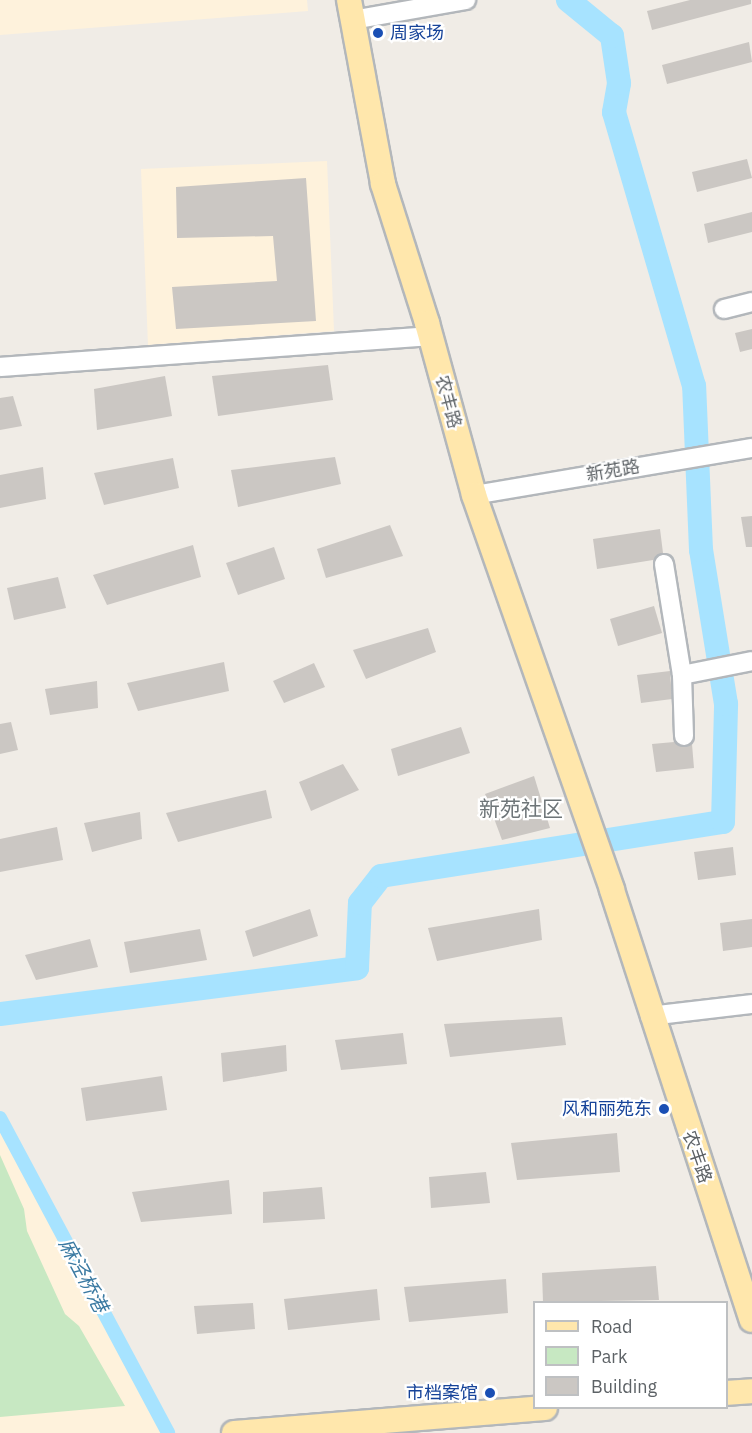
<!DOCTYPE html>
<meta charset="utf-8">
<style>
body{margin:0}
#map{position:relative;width:752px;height:1433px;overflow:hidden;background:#f0ece6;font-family:"IBM Plex Sans","Noto Sans SC",sans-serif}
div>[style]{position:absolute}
.commercial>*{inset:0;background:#fef2dc}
.green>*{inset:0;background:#c7e8c2}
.canal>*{height:14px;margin:-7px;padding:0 7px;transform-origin:7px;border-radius:7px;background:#a7e3ff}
.river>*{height:24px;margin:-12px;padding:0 12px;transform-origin:12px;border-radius:12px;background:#a7e3ff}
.building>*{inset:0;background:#cbc7c3}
.roads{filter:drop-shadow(2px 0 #b3b7bb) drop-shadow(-2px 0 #b3b7bb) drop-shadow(0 2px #b3b7bb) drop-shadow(0 -2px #b3b7bb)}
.minor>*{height:18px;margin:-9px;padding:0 9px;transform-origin:9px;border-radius:9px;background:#fff}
.major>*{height:24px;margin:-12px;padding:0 12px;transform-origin:12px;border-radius:12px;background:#ffe7ac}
.dots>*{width:16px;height:16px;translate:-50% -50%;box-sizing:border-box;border:3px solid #fff;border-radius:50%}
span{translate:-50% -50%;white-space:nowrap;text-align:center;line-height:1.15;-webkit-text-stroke:4.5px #fff;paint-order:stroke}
.transit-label{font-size:18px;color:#164399}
.left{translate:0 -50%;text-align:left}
.right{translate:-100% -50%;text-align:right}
.street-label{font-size:18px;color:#5d6266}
.water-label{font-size:20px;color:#3b7aa2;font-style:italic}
.quarter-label{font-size:21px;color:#6e7578}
.legend{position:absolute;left:533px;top:1301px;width:195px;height:108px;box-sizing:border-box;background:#fff;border:2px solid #bec0c2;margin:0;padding:8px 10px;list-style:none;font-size:18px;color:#5d6266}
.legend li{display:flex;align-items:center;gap:12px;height:30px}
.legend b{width:30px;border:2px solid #bec0c2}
</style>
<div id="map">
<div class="commercial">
<i style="clip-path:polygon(0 0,307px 0,308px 11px,0 35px)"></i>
<i style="clip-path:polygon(327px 161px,334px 331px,148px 345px,141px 169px)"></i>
<i style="clip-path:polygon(0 1118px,71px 1254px,168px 1433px,0 1433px)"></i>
</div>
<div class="green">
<i style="clip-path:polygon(0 1155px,24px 1209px,27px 1231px,65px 1314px,79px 1326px,125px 1406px,0 1417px)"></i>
</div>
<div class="canal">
<i style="left:0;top:1118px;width:357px;rotate:61.9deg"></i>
</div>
<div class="river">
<i style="left:0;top:1014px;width:360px;rotate:-7.3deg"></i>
<i style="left:357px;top:968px;width:65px;rotate:-87.4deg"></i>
<i style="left:360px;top:903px;width:34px;rotate:-52deg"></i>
<i style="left:381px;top:876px;width:346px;rotate:-9deg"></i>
<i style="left:723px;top:822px;width:118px;rotate:-88.5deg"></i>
<i style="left:726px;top:704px;width:156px;rotate:-99.2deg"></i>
<i style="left:701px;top:550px;width:164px;rotate:-92.4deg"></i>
<i style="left:694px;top:386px;width:285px;rotate:-106.3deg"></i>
<i style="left:614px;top:112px;width:29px;rotate:-80deg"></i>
<i style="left:619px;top:83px;width:48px;rotate:-98.5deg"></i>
<i style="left:612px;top:36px;width:57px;rotate:-140.7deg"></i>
</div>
<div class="building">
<i style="clip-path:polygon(690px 0,751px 0,751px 4px,652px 30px,647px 11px)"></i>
<i style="clip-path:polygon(749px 42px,752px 62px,667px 84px,662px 65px)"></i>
<i style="clip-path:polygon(747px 159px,752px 178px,697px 192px,692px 172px)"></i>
<i style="clip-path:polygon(306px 178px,316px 321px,176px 329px,172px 287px,277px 281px,273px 236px,177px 238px,176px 187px)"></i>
<i style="clip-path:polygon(752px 212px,752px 232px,708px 243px,704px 224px)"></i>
<i style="clip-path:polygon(752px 329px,752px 349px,740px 352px,735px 333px)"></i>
<i style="clip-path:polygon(328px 365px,333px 400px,218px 416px,212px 376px)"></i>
<i style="clip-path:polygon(165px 376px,172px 416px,97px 430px,94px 389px)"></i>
<i style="clip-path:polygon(13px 396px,22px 426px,0 430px,0 398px)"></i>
<i style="clip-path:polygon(335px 457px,341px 484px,238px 507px,231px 470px)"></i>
<i style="clip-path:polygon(173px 458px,179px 488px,104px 505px,94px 473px)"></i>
<i style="clip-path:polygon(43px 467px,46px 499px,0 508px,0 475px)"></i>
<i style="clip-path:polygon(752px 516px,752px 547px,746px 547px,741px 517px)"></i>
<i style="clip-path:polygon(390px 525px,403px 556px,326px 578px,317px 549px)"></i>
<i style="clip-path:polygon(660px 529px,663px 553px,653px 560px,597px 569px,593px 539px)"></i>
<i style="clip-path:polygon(193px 545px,201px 577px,107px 605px,93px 575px)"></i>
<i style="clip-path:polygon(274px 547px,285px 579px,238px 595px,226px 563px)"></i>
<i style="clip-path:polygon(58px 577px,66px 608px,14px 620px,7px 588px)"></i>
<i style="clip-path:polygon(654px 606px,662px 633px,618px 646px,610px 619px)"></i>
<i style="clip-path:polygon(428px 628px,436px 652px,366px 679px,353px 650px)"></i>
<i style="clip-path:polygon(224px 662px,229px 691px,138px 711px,127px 683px)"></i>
<i style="clip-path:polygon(314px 663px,325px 687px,284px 703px,273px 681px)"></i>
<i style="clip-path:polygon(670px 671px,672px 699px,641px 703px,637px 675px)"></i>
<i style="clip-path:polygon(97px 681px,98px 708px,50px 715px,45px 689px)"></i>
<i style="clip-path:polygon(11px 722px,18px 750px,0 754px,0 724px)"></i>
<i style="clip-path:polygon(461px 727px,470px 753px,398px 776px,391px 749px)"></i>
<i style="clip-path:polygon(674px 742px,684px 747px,692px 744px,694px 768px,656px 772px,652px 744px)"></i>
<i style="clip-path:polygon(343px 764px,359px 790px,311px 811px,299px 782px)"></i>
<i style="clip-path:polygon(534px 776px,550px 828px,502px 840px,485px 794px)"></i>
<i style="clip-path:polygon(266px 790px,272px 818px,178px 842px,166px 813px)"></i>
<i style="clip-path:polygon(140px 812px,142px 839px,92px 852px,84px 823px)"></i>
<i style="clip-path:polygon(57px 827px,63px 860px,0 872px,0 839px)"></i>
<i style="clip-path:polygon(733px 847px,736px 875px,698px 880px,694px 852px)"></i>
<i style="clip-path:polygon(310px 909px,318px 936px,253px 957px,245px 931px)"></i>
<i style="clip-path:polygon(539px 909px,542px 940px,437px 961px,428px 928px)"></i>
<i style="clip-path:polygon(752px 919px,752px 947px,723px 951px,720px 923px)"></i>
<i style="clip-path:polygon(200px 929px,207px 960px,130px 973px,124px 942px)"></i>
<i style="clip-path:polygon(90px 939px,98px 967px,36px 980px,25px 955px)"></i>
<i style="clip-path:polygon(562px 1017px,566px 1045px,450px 1057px,444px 1024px)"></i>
<i style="clip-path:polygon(403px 1033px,407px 1064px,341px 1070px,335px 1040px)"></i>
<i style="clip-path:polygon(286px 1045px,287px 1071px,223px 1082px,221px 1053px)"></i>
<i style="clip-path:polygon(162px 1076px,167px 1110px,86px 1121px,81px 1088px)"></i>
<i style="clip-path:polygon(617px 1133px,620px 1172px,517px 1180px,511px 1143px)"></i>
<i style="clip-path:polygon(486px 1172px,490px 1203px,431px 1208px,429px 1177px)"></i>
<i style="clip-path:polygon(229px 1180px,232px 1214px,141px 1222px,132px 1192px)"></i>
<i style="clip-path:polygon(322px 1187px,325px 1219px,263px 1223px,263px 1192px)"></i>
<i style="clip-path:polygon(656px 1266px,659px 1300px,543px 1302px,542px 1273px)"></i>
<i style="clip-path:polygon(506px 1279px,508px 1313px,409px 1322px,404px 1287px)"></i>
<i style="clip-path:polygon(377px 1289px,380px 1320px,288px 1330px,284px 1299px)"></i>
<i style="clip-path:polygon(253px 1303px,255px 1329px,197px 1334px,194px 1306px)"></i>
</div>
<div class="roads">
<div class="minor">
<i style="left:352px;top:20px;width:116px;rotate:-10deg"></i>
<i style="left:724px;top:309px;width:29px;rotate:-14deg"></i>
<i style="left:0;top:367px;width:431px;rotate:-4.1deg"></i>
<i style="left:474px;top:495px;width:282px;rotate:-9.6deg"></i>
<i style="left:664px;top:564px;width:112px;rotate:80.8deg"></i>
<i style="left:682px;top:675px;width:61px;rotate:88.1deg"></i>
<i style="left:682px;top:675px;width:71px;rotate:-11.3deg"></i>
<i style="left:650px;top:1016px;width:103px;rotate:-6.7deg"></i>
</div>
<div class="major">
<i style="left:349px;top:0;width:187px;rotate:79.5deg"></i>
<i style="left:383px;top:184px;width:146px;rotate:72.4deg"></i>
<i style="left:427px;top:323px;width:178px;rotate:74.7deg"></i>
<i style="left:474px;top:495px;width:418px;rotate:70.7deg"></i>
<i style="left:612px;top:890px;width:452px;rotate:72deg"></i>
<i style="left:726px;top:1393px;width:26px;rotate:-4deg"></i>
<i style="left:234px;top:1433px;width:312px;rotate:-4.6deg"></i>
</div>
</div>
<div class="dots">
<i style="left:378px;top:33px;background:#1a4fb4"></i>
<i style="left:664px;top:1109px;background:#1a4fb4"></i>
<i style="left:490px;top:1393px;background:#1a4fb4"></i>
</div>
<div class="transit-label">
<span class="left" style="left:390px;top:33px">周家场</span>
<span class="right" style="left:652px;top:1109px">风和丽苑东</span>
<span class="right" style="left:478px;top:1393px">市档案馆</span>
</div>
<div class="street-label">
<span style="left:448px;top:402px;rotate:75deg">农丰路</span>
<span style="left:613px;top:471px;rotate:-10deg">新苑路</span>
<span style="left:697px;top:1157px;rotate:71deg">农丰路</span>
</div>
<div class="water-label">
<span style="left:84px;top:1275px;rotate:62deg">麻泾桥港</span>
</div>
<div class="quarter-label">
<span style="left:521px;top:808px">新苑社区</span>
</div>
<ul class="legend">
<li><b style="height:8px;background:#ffe7ac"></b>Road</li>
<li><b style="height:16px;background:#c7e8c2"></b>Park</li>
<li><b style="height:16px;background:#cbc7c3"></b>Building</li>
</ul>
</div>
